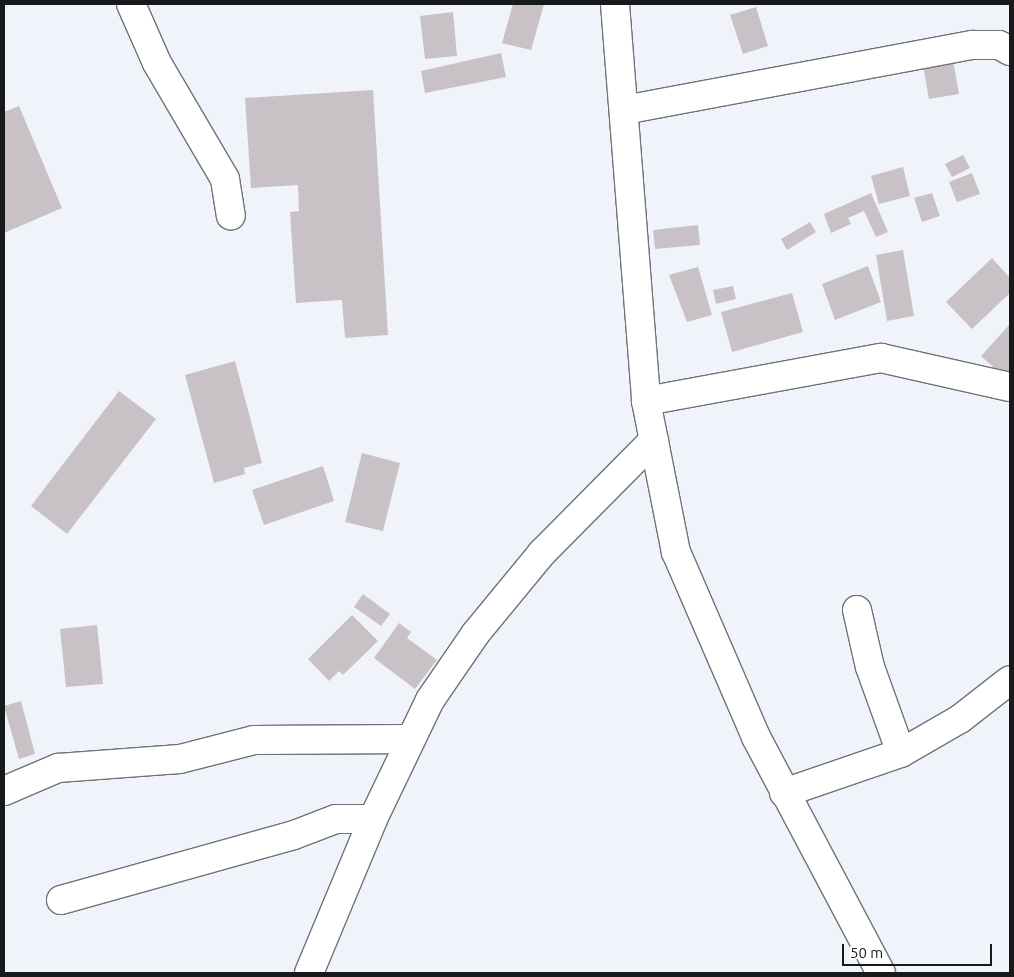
<!DOCTYPE html>
<style>
body{margin:0}
#map{position:relative;width:1014px;height:977px;overflow:hidden;background:#f0f4fa;font-family:Ubuntu,sans-serif}
div>[style]{position:absolute}
.building>*{inset:0;background:#c8c2c7}
.roads{filter:drop-shadow(1px 0 #6f7378) drop-shadow(-1px 0 #6f7378) drop-shadow(0 1px #6f7378) drop-shadow(0 -1px #6f7378)}
.minor>*{height:28px;margin:-14px;padding:0 14px;transform-origin:14px;border-radius:14px;background:#fff}
span{translate:-50% -50%;white-space:nowrap;text-align:center;line-height:1.15;-webkit-text-stroke:4px #fff;paint-order:stroke}
.frame{position:absolute;inset:0;border:5px solid #18191b;pointer-events:none}
.scale{position:absolute;left:842px;top:944px;width:150px;height:22px;box-sizing:border-box;border:2px solid #18191b;border-top:0;padding-left:6px;font-size:15px;line-height:18px;white-space:nowrap;color:#18191b;-webkit-text-stroke:4px #fff;paint-order:stroke}
</style>
<div id="map">
<div class="building">
<i style="clip-path:polygon(513px 4px,544px 4px,531px 50px,502px 43px)"></i>
<i style="clip-path:polygon(756px 7px,768px 46px,743px 54px,730px 15px)"></i>
<i style="clip-path:polygon(453px 12px,457px 56px,425px 59px,420px 16px)"></i>
<i style="clip-path:polygon(501px 53px,506px 77px,425px 93px,421px 71px)"></i>
<i style="clip-path:polygon(953px 60px,959px 94px,929px 99px,923px 65px)"></i>
<i style="clip-path:polygon(373px 90px,388px 335px,345px 338px,342px 300px,296px 303px,290px 212px,299px 211px,298px 185px,251px 188px,245px 98px)"></i>
<i style="clip-path:polygon(19px 106px,62px 208px,4px 233px,4px 112px)"></i>
<i style="clip-path:polygon(963px 155px,970px 168px,952px 177px,945px 164px)"></i>
<i style="clip-path:polygon(903px 167px,910px 196px,879px 204px,871px 176px)"></i>
<i style="clip-path:polygon(972px 173px,980px 194px,957px 202px,949px 182px)"></i>
<i style="clip-path:polygon(871px 193px,888px 232px,876px 237px,864px 211px,848px 218px,851px 224px,831px 233px,824px 214px)"></i>
<i style="clip-path:polygon(932px 193px,940px 216px,922px 222px,914px 198px)"></i>
<i style="clip-path:polygon(810px 222px,816px 232px,787px 250px,781px 239px)"></i>
<i style="clip-path:polygon(698px 225px,700px 245px,655px 249px,653px 230px)"></i>
<i style="clip-path:polygon(903px 250px,914px 316px,887px 321px,876px 255px)"></i>
<i style="clip-path:polygon(992px 258px,1010px 278px,1010px 293px,972px 329px,946px 302px)"></i>
<i style="clip-path:polygon(868px 266px,881px 302px,835px 320px,822px 284px)"></i>
<i style="clip-path:polygon(698px 267px,712px 315px,687px 322px,669px 275px)"></i>
<i style="clip-path:polygon(733px 286px,736px 299px,716px 304px,713px 290px)"></i>
<i style="clip-path:polygon(792px 293px,803px 332px,732px 352px,721px 312px)"></i>
<i style="clip-path:polygon(1010px 324px,1010px 382px,981px 356px)"></i>
<i style="clip-path:polygon(235px 361px,262px 463px,244px 468px,245px 474px,214px 483px,185px 375px)"></i>
<i style="clip-path:polygon(119px 391px,156px 419px,67px 534px,31px 506px)"></i>
<i style="clip-path:polygon(362px 453px,400px 463px,383px 531px,345px 522px)"></i>
<i style="clip-path:polygon(323px 466px,334px 501px,264px 525px,252px 490px)"></i>
<i style="clip-path:polygon(363px 594px,390px 614px,381px 626px,354px 607px)"></i>
<i style="clip-path:polygon(352px 615px,378px 641px,343px 675px,339px 671px,329px 681px,308px 659px)"></i>
<i style="clip-path:polygon(399px 623px,411px 632px,407px 638px,437px 660px,415px 689px,374px 658px)"></i>
<i style="clip-path:polygon(97px 625px,103px 684px,66px 687px,60px 629px)"></i>
<i style="clip-path:polygon(21px 701px,35px 754px,19px 759px,4px 706px)"></i>
</div>
<div class="roads">
<div class="minor">
<i style="left:131px;top:4px;width:64px;rotate:66.2deg"></i>
<i style="left:157px;top:63px;width:134px;rotate:59.6deg"></i>
<i style="left:225px;top:179px;width:37px;rotate:81deg"></i>
<i style="left:615px;top:4px;width:398px;rotate:85.5deg"></i>
<i style="left:646px;top:401px;width:154px;rotate:78.8deg"></i>
<i style="left:676px;top:552px;width:202px;rotate:66.6deg"></i>
<i style="left:756px;top:737px;width:267px;rotate:62.1deg"></i>
<i style="left:624px;top:110px;width:355px;rotate:-10.6deg"></i>
<i style="left:973px;top:45px;width:26px"></i>
<i style="left:999px;top:45px;width:13px;rotate:29deg"></i>
<i style="left:646px;top:401px;width:239px;rotate:-10.4deg"></i>
<i style="left:881px;top:358px;width:132px;rotate:12.7deg"></i>
<i style="left:857px;top:610px;width:58px;rotate:77.2deg"></i>
<i style="left:870px;top:667px;width:91px;rotate:70.2deg"></i>
<i style="left:4px;top:791px;width:59px;rotate:-23.1deg"></i>
<i style="left:58px;top:768px;width:122px;rotate:-4.2deg"></i>
<i style="left:180px;top:759px;width:76px;rotate:-14.4deg"></i>
<i style="left:254px;top:740px;width:157px;rotate:-0.4deg"></i>
<i style="left:784px;top:793px;width:124px;rotate:-18.9deg"></i>
<i style="left:901px;top:753px;width:68px;rotate:-30deg"></i>
<i style="left:960px;top:719px;width:63px;rotate:-38deg"></i>
<i style="left:61px;top:900px;width:242px;rotate:-15.6deg"></i>
<i style="left:294px;top:835px;width:45px;rotate:-20.9deg"></i>
<i style="left:336px;top:819px;width:37px"></i>
<i style="left:309px;top:973px;width:167px;rotate:-67.4deg"></i>
<i style="left:373px;top:819px;width:132px;rotate:-64.4deg"></i>
<i style="left:430px;top:700px;width:81px;rotate:-55.5deg"></i>
<i style="left:476px;top:633px;width:104px;rotate:-50.5deg"></i>
<i style="left:542px;top:553px;width:159px;rotate:-45.3deg"></i>
</div>
</div>
<div class="frame"></div>
<div class="scale">50 m</div>
</div>
